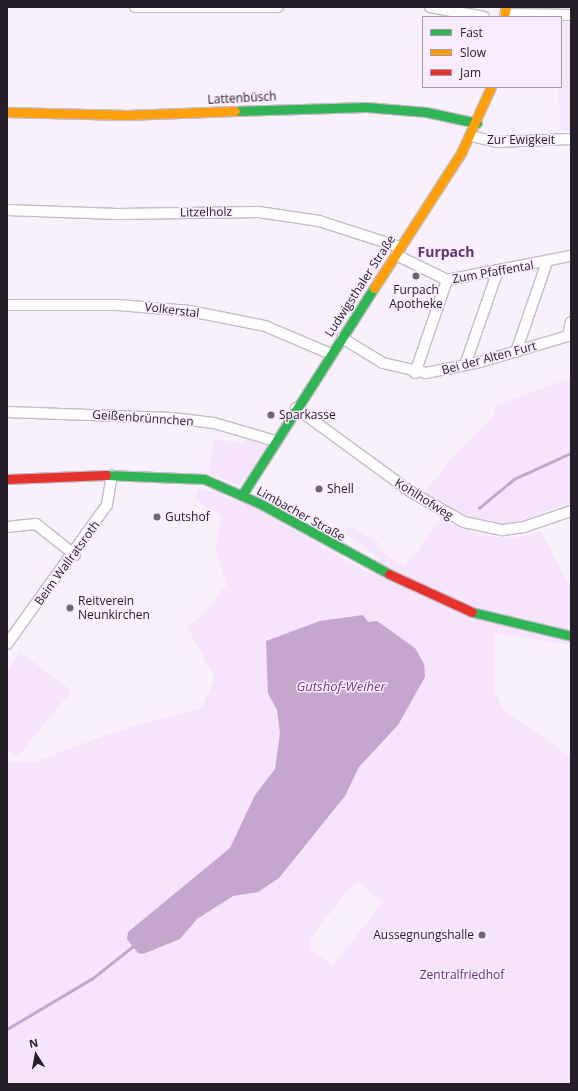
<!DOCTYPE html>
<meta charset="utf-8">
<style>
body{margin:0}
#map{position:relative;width:578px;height:1091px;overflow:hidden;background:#f8f0fa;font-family:"Open Sans",sans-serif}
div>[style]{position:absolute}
.built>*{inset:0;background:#f5e6fb}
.green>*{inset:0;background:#f6e4fc}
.water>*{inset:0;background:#c5a6cf}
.stream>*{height:2.5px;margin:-1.25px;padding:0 1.25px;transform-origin:1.25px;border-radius:1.25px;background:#c5a6cf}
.roads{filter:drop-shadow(1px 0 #c4bcc6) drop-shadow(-1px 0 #c4bcc6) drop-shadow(0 1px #c4bcc6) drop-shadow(0 -1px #c4bcc6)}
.street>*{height:10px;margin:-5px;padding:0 5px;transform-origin:5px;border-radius:5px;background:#fefdfe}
.fast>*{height:9px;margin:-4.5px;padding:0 4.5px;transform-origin:4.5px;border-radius:4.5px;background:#30b455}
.slow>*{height:9px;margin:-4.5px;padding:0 4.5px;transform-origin:4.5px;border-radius:4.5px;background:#ff9f0a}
.jam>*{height:9px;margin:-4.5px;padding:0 4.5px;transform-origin:4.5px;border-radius:4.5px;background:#e5322d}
.dots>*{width:11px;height:11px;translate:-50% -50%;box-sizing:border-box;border:2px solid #faecfe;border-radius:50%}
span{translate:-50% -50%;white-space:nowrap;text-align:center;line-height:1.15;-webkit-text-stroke:3px #faecfe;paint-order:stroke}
.street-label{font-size:12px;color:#251d27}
.poi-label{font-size:12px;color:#251d27}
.left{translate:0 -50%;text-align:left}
.right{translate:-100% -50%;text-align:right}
.park-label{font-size:12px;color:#653274}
.water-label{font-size:13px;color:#703d80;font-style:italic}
.quarter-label{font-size:14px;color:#5f366d;font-weight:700}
.frame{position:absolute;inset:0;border:8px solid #251d27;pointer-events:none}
.legend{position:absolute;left:422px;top:16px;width:140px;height:72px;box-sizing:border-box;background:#faecfe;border:1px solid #a599a8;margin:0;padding:5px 7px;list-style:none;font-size:12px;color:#251d27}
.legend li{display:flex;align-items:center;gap:8px;height:20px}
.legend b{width:20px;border:1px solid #a599a8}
.north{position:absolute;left:16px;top:1035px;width:40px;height:40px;-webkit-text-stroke:3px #faecfe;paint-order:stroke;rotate:349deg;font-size:11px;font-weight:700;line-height:16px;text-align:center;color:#251d27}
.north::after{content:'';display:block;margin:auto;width:14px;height:18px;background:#251d27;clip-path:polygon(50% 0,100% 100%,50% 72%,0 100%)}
</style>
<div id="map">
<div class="built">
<i style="clip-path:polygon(561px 22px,571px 22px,571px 130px,561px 131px,558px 87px,561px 87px)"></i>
</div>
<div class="green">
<i style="clip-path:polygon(571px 378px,571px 502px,524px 520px,501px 526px,482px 526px,423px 495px,455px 454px,492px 419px,496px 405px)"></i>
<i style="clip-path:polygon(247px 435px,270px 442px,239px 486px,208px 474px,214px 439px,245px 443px)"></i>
<i style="clip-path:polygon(evenodd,199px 488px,251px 506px,370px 574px,380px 558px,346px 534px,345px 530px,350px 526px,379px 543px,376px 547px,405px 567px,441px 519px,480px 535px,514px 538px,542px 532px,571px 589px,571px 645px,494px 633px,495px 692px,503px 710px,571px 757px,571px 1084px,7px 1084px,7px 762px,34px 762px,117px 731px,202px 708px,215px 678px,187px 627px,201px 617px,227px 584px,216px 550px,221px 515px,194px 499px,199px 488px,358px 883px,383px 902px,333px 966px,310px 949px,310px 939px,347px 891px,358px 883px)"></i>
<i style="clip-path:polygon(20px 652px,69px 689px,70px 693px,18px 756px,14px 756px,7px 750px,7px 671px)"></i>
</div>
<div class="water">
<i style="clip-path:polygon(363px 615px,368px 622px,377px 621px,415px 648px,424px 664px,425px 677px,398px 725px,359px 767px,345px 796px,279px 878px,258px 892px,233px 896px,197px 919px,180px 939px,143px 954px,138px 953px,127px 939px,128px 932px,230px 848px,255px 795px,275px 769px,280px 733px,277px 710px,268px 693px,266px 641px,320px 621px)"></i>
</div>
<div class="stream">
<i style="left:479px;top:508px;width:45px;rotate:-39.6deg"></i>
<i style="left:514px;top:479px;width:63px;rotate:-24.5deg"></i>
<i style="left:7px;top:1029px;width:100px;rotate:-30.7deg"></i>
<i style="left:93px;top:978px;width:50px;rotate:-38.5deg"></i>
</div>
<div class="roads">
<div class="street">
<i style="left:135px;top:7px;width:143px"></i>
<i style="left:430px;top:7px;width:55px;rotate:10.5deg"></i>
<i style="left:505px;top:14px;width:66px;rotate:0.9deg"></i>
<i style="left:471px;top:136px;width:26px;rotate:13deg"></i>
<i style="left:496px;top:142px;width:75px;rotate:-2.3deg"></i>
<i style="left:7px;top:210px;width:110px;rotate:2.1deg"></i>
<i style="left:117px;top:214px;width:142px;rotate:-0.8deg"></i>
<i style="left:259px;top:212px;width:61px;rotate:8.5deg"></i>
<i style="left:319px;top:221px;width:85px;rotate:17.8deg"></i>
<i style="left:396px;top:255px;width:57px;rotate:26.1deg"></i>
<i style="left:447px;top:280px;width:126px;rotate:-11deg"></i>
<i style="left:7px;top:305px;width:111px"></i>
<i style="left:118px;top:305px;width:72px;rotate:4.8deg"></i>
<i style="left:190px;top:311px;width:76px;rotate:11.3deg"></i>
<i style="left:265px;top:326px;width:72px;rotate:23deg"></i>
<i style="left:568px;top:336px;width:14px;rotate:-78deg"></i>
<i style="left:342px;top:338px;width:48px;rotate:31.4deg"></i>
<i style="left:383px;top:363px;width:44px;rotate:13.1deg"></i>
<i style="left:426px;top:373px;width:55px;rotate:-11.5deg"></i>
<i style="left:480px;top:362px;width:95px;rotate:-16.5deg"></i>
<i style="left:516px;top:352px;width:95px;rotate:-71deg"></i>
<i style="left:465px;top:365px;width:97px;rotate:-70.8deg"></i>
<i style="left:415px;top:373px;width:98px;rotate:-71deg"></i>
<i style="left:296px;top:408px;width:142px;rotate:36.1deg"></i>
<i style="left:411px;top:492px;width:61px;rotate:29.5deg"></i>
<i style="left:464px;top:522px;width:40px;rotate:12deg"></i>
<i style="left:503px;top:530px;width:21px;rotate:-8deg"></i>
<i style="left:524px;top:527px;width:50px;rotate:-18.8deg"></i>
<i style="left:7px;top:412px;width:165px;rotate:2.1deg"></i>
<i style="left:172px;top:418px;width:42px;rotate:6.8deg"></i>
<i style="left:214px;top:423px;width:64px;rotate:16.4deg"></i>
<i style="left:7px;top:527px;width:29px;rotate:-6deg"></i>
<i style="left:36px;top:524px;width:50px;rotate:38.5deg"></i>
<i style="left:7px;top:644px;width:171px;rotate:-54.3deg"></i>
<i style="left:107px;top:505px;width:30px;rotate:-81deg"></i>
</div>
<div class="fast">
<i style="left:235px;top:111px;width:131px;rotate:-1.7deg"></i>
<i style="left:366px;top:107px;width:60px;rotate:4.8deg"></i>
<i style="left:426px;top:112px;width:52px;rotate:12.2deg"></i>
<i style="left:106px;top:475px;width:98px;rotate:2.3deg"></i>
<i style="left:204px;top:479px;width:60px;rotate:23.6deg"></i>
<i style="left:259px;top:503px;width:148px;rotate:28.6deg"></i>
<i style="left:242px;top:495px;width:246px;rotate:-57.5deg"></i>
<i style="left:472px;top:612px;width:102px;rotate:13.6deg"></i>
</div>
<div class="slow">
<i style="left:504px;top:17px;width:10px;rotate:-79deg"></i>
<i style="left:7px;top:112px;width:120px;rotate:1.4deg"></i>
<i style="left:127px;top:115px;width:108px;rotate:-2.1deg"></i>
<i style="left:374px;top:288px;width:161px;rotate:-57.2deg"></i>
<i style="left:461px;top:153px;width:72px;rotate:-65.6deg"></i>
</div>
<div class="jam">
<i style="left:7px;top:479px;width:99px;rotate:-2.3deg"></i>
<i style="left:389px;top:574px;width:91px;rotate:24.6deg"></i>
</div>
</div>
<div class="dots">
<i style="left:416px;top:276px;background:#6f6771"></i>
<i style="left:271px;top:415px;background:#6f6771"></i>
<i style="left:319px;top:489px;background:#6f6771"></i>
<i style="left:157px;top:517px;background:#6f6771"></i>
<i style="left:70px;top:608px;background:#6f6771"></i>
<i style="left:482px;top:935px;background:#6f6771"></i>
</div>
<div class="street-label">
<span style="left:242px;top:98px;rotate:-3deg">Lattenbüsch</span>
<span style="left:521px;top:140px">Zur Ewigkeit</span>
<span style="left:206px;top:212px;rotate:-1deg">Litzelholz</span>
<span style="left:493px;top:272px;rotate:-10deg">Zum Pfaffental</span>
<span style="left:360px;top:286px;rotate:-57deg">Ludwigsthaler Straße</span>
<span style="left:172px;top:310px;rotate:7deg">Volkerstal</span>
<span style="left:489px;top:358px;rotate:-15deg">Bei der Alten Furt</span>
<span style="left:143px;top:418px;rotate:4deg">Geißenbrünnchen</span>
<span style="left:424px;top:499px;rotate:32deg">Kohlhofweg</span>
<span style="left:301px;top:514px;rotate:29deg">Limbacher Straße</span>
<span style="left:67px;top:563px;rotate:-54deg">Beim Wallratsroth</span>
</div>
<div class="poi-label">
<span style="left:416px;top:297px">Furpach<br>Apotheke</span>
<span class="left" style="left:279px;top:415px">Sparkasse</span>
<span class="left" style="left:327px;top:489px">Shell</span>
<span class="left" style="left:165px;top:517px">Gutshof</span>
<span class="left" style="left:78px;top:608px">Reitverein<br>Neunkirchen</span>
<span class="right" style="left:474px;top:935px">Aussegnungshalle</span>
</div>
<div class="park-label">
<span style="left:462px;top:975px">Zentralfriedhof</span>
</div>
<div class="water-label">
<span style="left:341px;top:686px">Gutshof-Weiher</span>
</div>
<div class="quarter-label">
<span style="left:446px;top:252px">Furpach</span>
</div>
<div class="frame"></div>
<ul class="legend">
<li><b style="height:5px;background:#30b455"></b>Fast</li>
<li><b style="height:5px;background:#ff9f0a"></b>Slow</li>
<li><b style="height:5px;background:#e5322d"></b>Jam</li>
</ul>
<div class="north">N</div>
</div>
